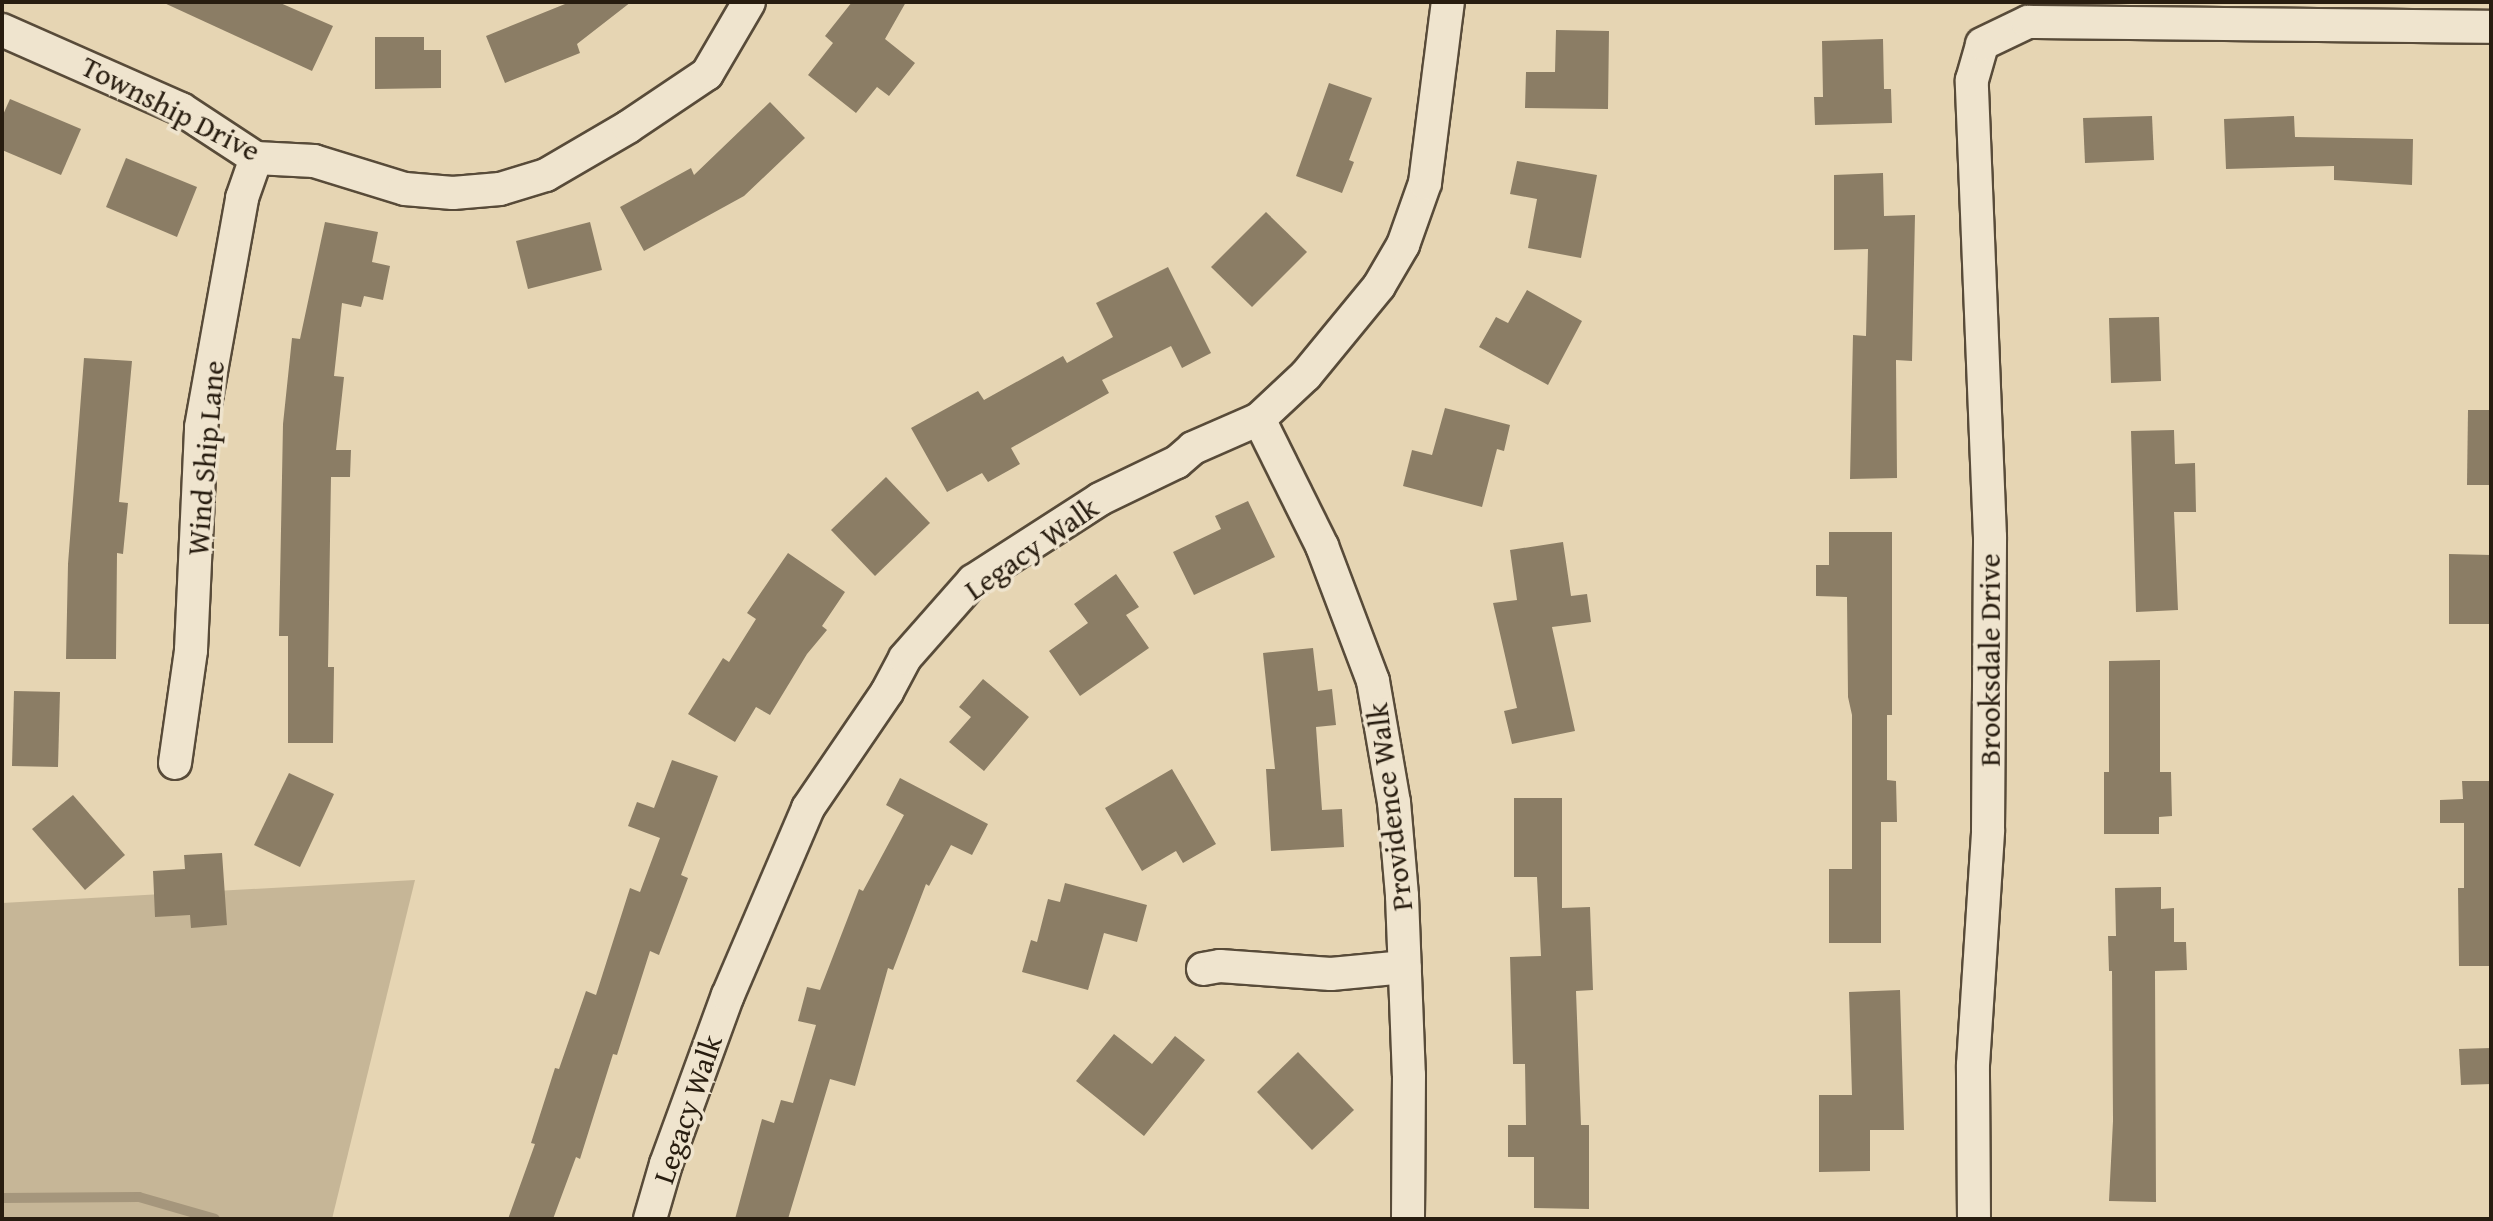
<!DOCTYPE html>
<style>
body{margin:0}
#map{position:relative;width:2493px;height:1221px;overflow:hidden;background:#e6d5b3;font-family:"Gentium Book Plus",serif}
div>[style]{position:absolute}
.green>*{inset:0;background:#c6b697}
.stream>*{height:10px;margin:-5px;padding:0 5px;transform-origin:5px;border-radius:5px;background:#a5967c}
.building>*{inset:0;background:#8b7d65}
.roads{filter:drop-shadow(2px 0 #584b39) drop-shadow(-2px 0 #584b39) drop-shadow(0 2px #584b39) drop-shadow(0 -2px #584b39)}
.minor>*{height:32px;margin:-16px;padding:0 16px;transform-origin:16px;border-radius:16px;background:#efe4ce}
span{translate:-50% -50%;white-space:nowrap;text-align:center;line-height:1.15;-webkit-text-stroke:7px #efe4ce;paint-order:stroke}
.street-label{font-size:30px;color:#281d10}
.frame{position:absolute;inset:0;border:4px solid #281d10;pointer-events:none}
</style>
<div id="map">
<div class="green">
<i style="clip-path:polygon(415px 880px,332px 1219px,2px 1219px,2px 903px)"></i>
</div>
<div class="stream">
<i style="left:2px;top:1198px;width:137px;rotate:-0.4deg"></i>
<i style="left:139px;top:1197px;width:79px;rotate:16.1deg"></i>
</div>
<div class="building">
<i style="clip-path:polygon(162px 2px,278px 2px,333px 26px,312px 71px)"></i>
<i style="clip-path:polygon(570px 2px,631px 2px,577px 44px,580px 53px,505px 83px,486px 36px)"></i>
<i style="clip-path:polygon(852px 2px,906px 2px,885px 39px,915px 63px,889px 96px,877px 87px,856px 113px,808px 75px,833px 43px,825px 36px)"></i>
<i style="clip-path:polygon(1556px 30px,1609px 31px,1608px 109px,1525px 108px,1526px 72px,1555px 72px)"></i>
<i style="clip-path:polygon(375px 37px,424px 37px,424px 50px,441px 50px,441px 88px,375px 89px)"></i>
<i style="clip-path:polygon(1883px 39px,1884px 89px,1891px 89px,1892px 123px,1815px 125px,1814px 97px,1823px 97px,1822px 41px)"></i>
<i style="clip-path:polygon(1329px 83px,1372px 98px,1349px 160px,1354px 162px,1342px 193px,1296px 176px)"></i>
<i style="clip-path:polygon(10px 99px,81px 129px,61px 175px,2px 150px,2px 117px)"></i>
<i style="clip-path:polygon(770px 102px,805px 138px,744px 196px,644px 251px,620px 207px,691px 168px,694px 175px)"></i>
<i style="clip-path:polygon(2152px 116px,2154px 160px,2085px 163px,2083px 118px)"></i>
<i style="clip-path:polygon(2294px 116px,2295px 137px,2413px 139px,2412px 185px,2334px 180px,2334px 166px,2226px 169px,2224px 119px)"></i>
<i style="clip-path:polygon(126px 158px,197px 187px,177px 237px,106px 207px)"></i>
<i style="clip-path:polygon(1517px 161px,1597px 175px,1581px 258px,1528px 248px,1537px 199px,1510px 194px)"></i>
<i style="clip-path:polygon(1883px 173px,1884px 216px,1915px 215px,1912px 361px,1896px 360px,1897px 478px,1850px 479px,1853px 335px,1866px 336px,1868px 249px,1834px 250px,1834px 175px)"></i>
<i style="clip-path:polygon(1266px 212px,1307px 252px,1252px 307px,1211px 267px)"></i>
<i style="clip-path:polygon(325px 222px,378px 232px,372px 262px,390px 266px,383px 300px,364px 296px,361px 307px,342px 303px,334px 376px,344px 377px,336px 450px,351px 450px,350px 477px,331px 477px,328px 667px,334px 667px,333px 743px,288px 743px,288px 636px,279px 636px,283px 424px,292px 338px,300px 339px)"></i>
<i style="clip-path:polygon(590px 222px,602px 270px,528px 289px,516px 241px)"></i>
<i style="clip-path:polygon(1168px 267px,1211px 353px,1182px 368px,1171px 346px,1102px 380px,1109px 393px,1011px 448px,1020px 464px,988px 482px,982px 473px,947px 492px,911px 428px,978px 391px,984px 400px,1063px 356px,1067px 363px,1113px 337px,1096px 303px)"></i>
<i style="clip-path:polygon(1527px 290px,1582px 321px,1548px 385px,1479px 347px,1496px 317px,1508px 323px)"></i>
<i style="clip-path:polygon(2159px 317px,2161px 381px,2111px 383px,2109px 318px)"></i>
<i style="clip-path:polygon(84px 358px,132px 361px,119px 502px,128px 503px,123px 554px,117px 553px,116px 659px,66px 659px,68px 564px)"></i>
<i style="clip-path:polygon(1445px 408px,1510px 425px,1504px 451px,1497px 449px,1482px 507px,1403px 486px,1412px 450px,1432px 455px)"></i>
<i style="clip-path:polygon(2468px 410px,2491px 410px,2491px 485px,2467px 485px)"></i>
<i style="clip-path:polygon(2174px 430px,2175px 464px,2195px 463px,2196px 512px,2174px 512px,2178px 610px,2136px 612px,2131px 431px)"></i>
<i style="clip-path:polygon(886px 477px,930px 523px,875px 576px,831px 530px)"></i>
<i style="clip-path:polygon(1248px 501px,1275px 557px,1194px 595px,1173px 552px,1221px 529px,1215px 516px)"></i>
<i style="clip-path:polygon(1829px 532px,1892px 532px,1892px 715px,1887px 715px,1887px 780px,1896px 781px,1897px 822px,1881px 822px,1881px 943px,1829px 943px,1829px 869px,1852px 869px,1852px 715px,1848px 697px,1847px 597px,1816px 596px,1816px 565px,1829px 565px)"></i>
<i style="clip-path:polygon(1563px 542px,1571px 596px,1587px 594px,1591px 622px,1552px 627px,1575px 731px,1512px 744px,1504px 711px,1517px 708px,1493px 603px,1517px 600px,1510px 550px)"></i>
<i style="clip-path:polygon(788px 553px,845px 592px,822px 626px,827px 630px,807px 654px,770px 715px,756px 707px,735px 742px,688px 714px,723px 658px,729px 662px,756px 619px,747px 613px)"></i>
<i style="clip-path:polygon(2449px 554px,2491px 555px,2491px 624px,2449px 624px)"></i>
<i style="clip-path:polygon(1116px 574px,1139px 607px,1126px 615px,1149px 648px,1080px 696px,1049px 651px,1088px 623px,1074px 604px)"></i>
<i style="clip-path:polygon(1313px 648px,1318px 691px,1332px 689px,1336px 725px,1316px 727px,1322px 810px,1342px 809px,1344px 847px,1271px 851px,1266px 769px,1275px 769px,1263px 653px)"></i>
<i style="clip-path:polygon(2160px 660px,2160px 772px,2171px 772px,2172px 816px,2159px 817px,2159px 834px,2104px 834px,2104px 772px,2109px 772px,2109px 661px)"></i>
<i style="clip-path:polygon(983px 679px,1029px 717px,984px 771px,949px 742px,971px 717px,959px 707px)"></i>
<i style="clip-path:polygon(14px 691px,60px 692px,58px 767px,12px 766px)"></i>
<i style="clip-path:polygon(672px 760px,718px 776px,681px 875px,688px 878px,659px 955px,650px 951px,617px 1055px,613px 1054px,580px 1159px,576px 1157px,553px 1219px,508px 1219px,535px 1144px,531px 1143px,555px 1068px,559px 1069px,586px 991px,596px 995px,630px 888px,640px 892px,660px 838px,628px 826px,637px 802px,654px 808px)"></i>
<i style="clip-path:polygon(1172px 769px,1216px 844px,1183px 863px,1176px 851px,1142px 871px,1105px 808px)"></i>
<i style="clip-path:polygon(289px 773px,334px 794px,300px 867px,254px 845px)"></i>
<i style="clip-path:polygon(900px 778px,988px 824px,972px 855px,951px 845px,929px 886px,926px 884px,893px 970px,888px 968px,855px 1086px,830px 1079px,788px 1219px,735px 1219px,762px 1119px,774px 1123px,781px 1100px,793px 1103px,816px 1025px,798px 1021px,807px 987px,820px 990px,859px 889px,863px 891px,904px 815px,886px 805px)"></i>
<i style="clip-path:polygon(2462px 781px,2491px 781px,2491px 966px,2459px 966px,2458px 888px,2464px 888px,2464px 823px,2440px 823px,2440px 800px,2463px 799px)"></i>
<i style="clip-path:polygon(73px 795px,125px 855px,85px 890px,32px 829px)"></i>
<i style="clip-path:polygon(1514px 798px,1562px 798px,1562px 908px,1590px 907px,1593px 990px,1576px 991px,1581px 1125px,1589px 1125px,1589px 1209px,1534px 1208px,1534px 1157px,1508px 1157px,1508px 1125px,1526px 1125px,1525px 1064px,1513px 1064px,1510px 957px,1541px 956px,1537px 877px,1514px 877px)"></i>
<i style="clip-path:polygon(222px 853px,227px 925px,191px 928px,190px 915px,155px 917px,153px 871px,185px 869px,184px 855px)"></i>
<i style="clip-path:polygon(1065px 883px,1147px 905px,1137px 942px,1104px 933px,1088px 990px,1022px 972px,1031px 940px,1037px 942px,1048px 899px,1060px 902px)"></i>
<i style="clip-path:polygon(2161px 887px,2161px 909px,2174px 908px,2174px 942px,2186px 942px,2187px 970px,2155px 971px,2156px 1202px,2109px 1201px,2113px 1121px,2112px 971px,2109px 971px,2108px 936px,2116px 936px,2115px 888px)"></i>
<i style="clip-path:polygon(1900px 990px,1904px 1130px,1870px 1130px,1870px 1171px,1819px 1172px,1819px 1095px,1852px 1095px,1849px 992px)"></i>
<i style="clip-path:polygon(1114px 1034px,1152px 1064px,1175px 1036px,1205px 1060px,1144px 1136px,1076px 1081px)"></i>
<i style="clip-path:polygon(2491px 1048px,2491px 1084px,2461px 1085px,2459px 1049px)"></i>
<i style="clip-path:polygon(1298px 1052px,1354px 1110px,1312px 1150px,1257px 1092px)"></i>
</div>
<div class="roads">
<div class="minor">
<i style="left:2px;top:30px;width:196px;rotate:23.8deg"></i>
<i style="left:181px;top:109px;width:90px;rotate:33.2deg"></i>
<i style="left:256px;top:158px;width:58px;rotate:3deg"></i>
<i style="left:314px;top:161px;width:95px;rotate:17.1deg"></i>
<i style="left:405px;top:189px;width:48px;rotate:4.8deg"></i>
<i style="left:453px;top:193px;width:47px;rotate:-4.9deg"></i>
<i style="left:500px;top:189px;width:48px;rotate:-16.9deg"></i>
<i style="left:546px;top:175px;width:95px;rotate:-30.3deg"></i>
<i style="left:628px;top:127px;width:95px;rotate:-33.9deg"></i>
<i style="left:707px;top:74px;width:83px;rotate:-59.7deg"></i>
<i style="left:1259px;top:419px;width:142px;rotate:63.6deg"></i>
<i style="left:1322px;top:546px;width:144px;rotate:69.3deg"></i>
<i style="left:1373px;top:681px;width:123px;rotate:80.2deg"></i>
<i style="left:1394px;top:802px;width:94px;rotate:85.1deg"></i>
<i style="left:1402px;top:896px;width:179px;rotate:87.8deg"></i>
<i style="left:1409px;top:1075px;width:144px;rotate:90.4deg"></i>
<i style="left:175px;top:763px;width:114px;rotate:-81.9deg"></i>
<i style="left:191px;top:650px;width:223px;rotate:-87.4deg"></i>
<i style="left:201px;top:427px;width:233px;rotate:-79.8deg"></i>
<i style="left:242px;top:198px;width:42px;rotate:-70.7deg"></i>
<i style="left:1203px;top:969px;width:17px;rotate:-10deg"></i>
<i style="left:1220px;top:966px;width:111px;rotate:4.1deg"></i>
<i style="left:1331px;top:974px;width:74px;rotate:-5.4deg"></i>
<i style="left:650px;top:1219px;width:57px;rotate:-73.8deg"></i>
<i style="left:666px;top:1164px;width:180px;rotate:-69.9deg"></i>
<i style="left:728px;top:995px;width:203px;rotate:-66.8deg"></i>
<i style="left:808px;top:808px;width:140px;rotate:-55.7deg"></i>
<i style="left:887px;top:692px;width:38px;rotate:-62deg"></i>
<i style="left:905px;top:658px;width:103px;rotate:-48.6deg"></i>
<i style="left:973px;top:581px;width:151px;rotate:-32.8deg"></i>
<i style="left:1100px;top:499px;width:85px;rotate:-25.7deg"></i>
<i style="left:1177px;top:462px;width:21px;rotate:-41deg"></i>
<i style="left:1193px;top:448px;width:72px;rotate:-23.7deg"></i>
<i style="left:1259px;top:419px;width:64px;rotate:-43.1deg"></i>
<i style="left:1306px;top:375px;width:115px;rotate:-50.6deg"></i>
<i style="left:1379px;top:286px;width:48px;rotate:-59.7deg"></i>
<i style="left:1403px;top:245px;width:66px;rotate:-70.5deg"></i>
<i style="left:1425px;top:183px;width:182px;rotate:-82.8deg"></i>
<i style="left:1974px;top:1219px;width:154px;rotate:-90.4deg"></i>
<i style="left:1973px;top:1065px;width:235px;rotate:-86.3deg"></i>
<i style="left:1988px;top:830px;width:293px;rotate:-89.6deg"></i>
<i style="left:1990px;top:537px;width:457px;rotate:-92.3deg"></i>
<i style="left:1972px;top:80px;width:37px;rotate:-74deg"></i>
<i style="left:1982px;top:44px;width:51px;rotate:-25.6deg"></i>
<i style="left:2028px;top:22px;width:463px;rotate:0.6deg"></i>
</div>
</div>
<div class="street-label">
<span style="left:171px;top:108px;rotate:27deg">Township Drive</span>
<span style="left:205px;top:458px;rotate:-85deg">Wind Ship Lane</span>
<span style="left:1031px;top:548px;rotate:-35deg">Legacy Walk</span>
<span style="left:1989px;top:660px;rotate:-90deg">Brooksdale Drive</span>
<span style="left:1389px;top:807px;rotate:-97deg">Providence Walk</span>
<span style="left:687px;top:1109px;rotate:-71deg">Legacy Walk</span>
</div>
<div class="frame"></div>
</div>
